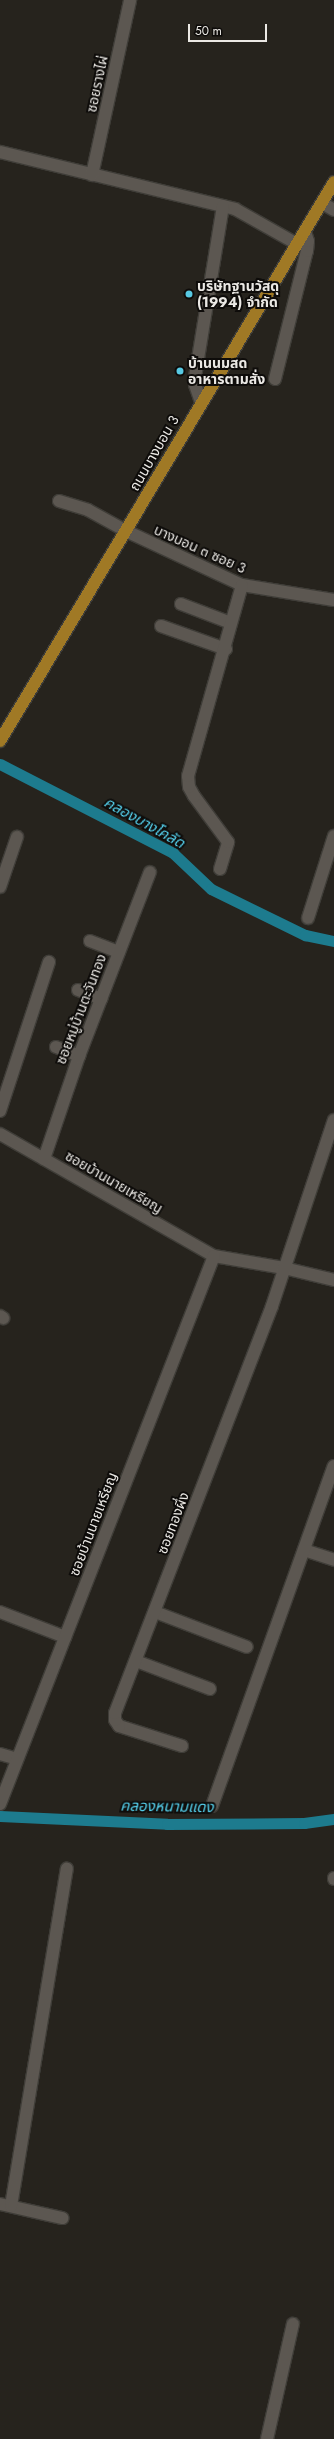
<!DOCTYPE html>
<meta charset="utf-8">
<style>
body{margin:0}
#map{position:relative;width:334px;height:2439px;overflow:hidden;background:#26231d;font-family:Jost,"Noto Sans Thai",sans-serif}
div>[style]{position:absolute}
.canal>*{height:11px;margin:-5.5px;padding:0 5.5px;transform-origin:5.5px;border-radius:5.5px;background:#1d7b8e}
.roads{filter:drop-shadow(1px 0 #3f3d38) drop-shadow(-1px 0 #3f3d38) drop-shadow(0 1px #3f3d38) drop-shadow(0 -1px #3f3d38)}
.minor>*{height:12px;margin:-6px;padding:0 6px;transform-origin:6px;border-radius:6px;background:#5c5751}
.major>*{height:12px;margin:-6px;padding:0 6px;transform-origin:6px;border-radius:6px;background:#a07925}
.dots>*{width:11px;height:11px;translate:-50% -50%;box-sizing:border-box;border:2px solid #0e0c0a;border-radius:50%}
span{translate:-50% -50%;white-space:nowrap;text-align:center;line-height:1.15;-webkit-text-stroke:4px #0e0c0a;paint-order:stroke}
.street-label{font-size:14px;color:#ebe9e5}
.poi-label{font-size:14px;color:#ebe9e5;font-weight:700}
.left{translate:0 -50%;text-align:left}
.water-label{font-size:15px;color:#57d5f2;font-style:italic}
.scale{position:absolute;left:188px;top:24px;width:79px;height:18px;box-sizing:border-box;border:2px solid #ebe9e5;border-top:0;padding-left:5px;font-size:12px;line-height:14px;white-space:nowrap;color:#ebe9e5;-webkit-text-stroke:3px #0e0c0a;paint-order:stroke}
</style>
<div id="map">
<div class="canal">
<i style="left:0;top:764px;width:195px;rotate:27.2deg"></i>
<i style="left:173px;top:853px;width:52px;rotate:43.5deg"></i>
<i style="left:211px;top:889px;width:105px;rotate:26.1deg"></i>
<i style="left:305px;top:935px;width:30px;rotate:12deg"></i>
<i style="left:0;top:1816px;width:167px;rotate:2.7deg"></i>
<i style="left:167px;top:1824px;width:137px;rotate:-0.4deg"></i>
<i style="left:304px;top:1823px;width:30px;rotate:-8deg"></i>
</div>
<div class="roads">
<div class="minor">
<i style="left:0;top:152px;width:242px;rotate:13.6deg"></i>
<i style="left:235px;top:209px;width:71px;rotate:29.4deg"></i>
<i style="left:92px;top:175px;width:179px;rotate:-77.7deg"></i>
<i style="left:322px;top:203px;width:14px;rotate:30deg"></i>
<i style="left:275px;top:379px;width:132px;rotate:-76deg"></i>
<i style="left:307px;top:251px;width:10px;rotate:-84deg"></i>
<i style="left:308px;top:241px;width:9px;rotate:-108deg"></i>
<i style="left:201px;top:402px;width:18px;rotate:-109deg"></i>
<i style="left:195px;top:385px;width:8px;rotate:-90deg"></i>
<i style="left:195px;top:377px;width:173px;rotate:-80.7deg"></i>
<i style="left:59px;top:501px;width:30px;rotate:17deg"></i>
<i style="left:88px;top:510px;width:43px;rotate:28.9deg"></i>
<i style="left:126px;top:531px;width:128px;rotate:25deg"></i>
<i style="left:242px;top:585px;width:93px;rotate:9.3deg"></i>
<i style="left:181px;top:604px;width:53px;rotate:20.8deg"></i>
<i style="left:161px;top:626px;width:69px;rotate:19.5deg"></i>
<i style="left:220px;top:869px;width:28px;rotate:-73deg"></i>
<i style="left:228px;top:842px;width:57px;rotate:-126.5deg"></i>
<i style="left:194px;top:796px;width:10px;rotate:-119deg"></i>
<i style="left:189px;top:787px;width:11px;rotate:-95deg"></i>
<i style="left:188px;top:776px;width:198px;rotate:-74.2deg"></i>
<i style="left:0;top:887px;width:53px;rotate:-71.2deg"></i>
<i style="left:308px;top:918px;width:86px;rotate:-72.4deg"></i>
<i style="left:90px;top:941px;width:31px;rotate:21deg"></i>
<i style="left:78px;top:990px;width:25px;rotate:21deg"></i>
<i style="left:56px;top:1047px;width:25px;rotate:21deg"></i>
<i style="left:0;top:1111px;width:157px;rotate:-71.8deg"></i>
<i style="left:0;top:1134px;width:246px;rotate:29.7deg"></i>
<i style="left:214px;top:1256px;width:71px;rotate:9.7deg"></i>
<i style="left:284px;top:1268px;width:51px;rotate:13.5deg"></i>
<i style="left:44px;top:1159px;width:109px;rotate:-71.2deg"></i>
<i style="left:79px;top:1056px;width:197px;rotate:-68.9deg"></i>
<i style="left:0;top:1316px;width:4px;rotate:34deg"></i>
<i style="left:304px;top:1550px;width:32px;rotate:18deg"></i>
<i style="left:0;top:1612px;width:70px;rotate:21deg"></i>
<i style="left:155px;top:1612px;width:98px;rotate:20.8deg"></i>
<i style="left:136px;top:1661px;width:79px;rotate:20.7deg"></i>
<i style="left:182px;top:1746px;width:66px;rotate:-162.4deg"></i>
<i style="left:119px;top:1726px;width:7px;rotate:-124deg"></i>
<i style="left:115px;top:1720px;width:7px;rotate:-90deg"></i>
<i style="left:115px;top:1713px;width:436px;rotate:-68.9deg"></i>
<i style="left:272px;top:1306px;width:196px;rotate:-71.6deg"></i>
<i style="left:0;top:1754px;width:18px;rotate:16deg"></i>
<i style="left:0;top:1804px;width:588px;rotate:-68.67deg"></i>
<i style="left:212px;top:1806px;width:361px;rotate:-70.3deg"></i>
<i style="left:334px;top:1879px;width:1px;rotate:-90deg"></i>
<i style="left:0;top:2204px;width:64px;rotate:12.7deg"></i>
<i style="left:11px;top:2206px;width:342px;rotate:-80.6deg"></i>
<i style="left:267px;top:2439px;width:118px;rotate:-77.3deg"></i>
</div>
<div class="major">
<i style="left:0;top:741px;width:651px;rotate:-59.14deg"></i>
</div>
</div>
<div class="dots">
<i style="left:189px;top:294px;background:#57c9e3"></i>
<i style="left:180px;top:371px;background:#57c9e3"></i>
</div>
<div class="street-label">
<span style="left:97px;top:84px;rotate:-78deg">ซอยรางไผ่</span>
<span style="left:154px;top:453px;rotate:-60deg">ถนนบางบอน 3</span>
<span style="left:200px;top:549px;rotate:24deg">บางบอน ๓ ซอย 3</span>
<span style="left:81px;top:1009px;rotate:-69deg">ซอยหมู่บ้านตะวันทอง</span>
<span style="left:114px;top:1182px;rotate:30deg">ซอยบ้านนายเหรียญ</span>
<span style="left:173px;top:1523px;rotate:-69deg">ซอยทองผึ่ง</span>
<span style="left:93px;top:1524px;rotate:-69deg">ซอยบ้านนายเหรียญ</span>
</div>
<div class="poi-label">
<span class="left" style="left:197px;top:294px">บริษัทฐานวัสดุ<br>(1994) จำกัด</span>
<span class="left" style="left:188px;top:371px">บ้านนมสด<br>อาหารตามสั่ง</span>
</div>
<div class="water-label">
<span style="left:144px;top:823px;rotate:29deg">คลองบางโคลัด</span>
<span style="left:167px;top:1807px;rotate:1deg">คลองหนามแดง</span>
</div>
<div class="scale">50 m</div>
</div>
